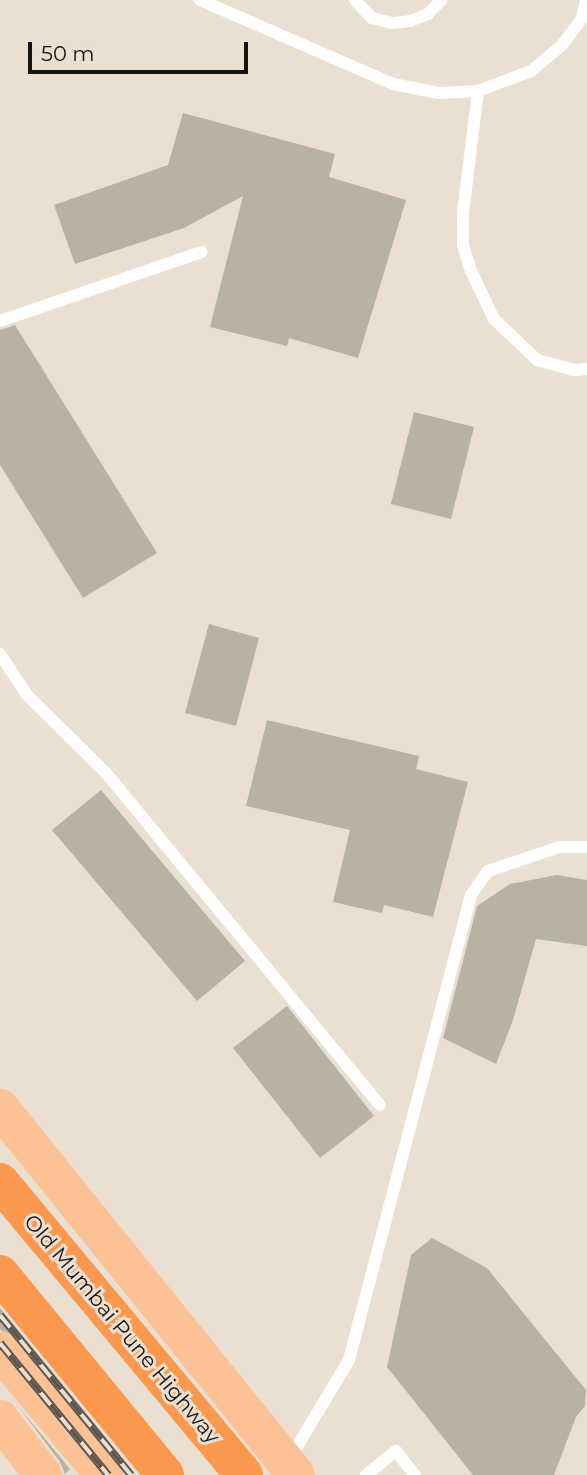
<!DOCTYPE html>
<style>
body{margin:0}
#map{position:relative;width:587px;height:1475px;overflow:hidden;background:#eadfd1;font-family:Montserrat,sans-serif}
div>[style]{position:absolute}
.building>*{inset:0;background:#b7b2a2}
.lane>*{height:12px;margin:-6px;padding:0 6px;transform-origin:6px;border-radius:6px;background:#fff}
.primary>*{height:38px;margin:-19px;padding:0 19px;transform-origin:19px;border-radius:19px;background:#fcc194}
.highway>*{height:38px;margin:-19px;padding:0 19px;transform-origin:19px;border-radius:19px;background:#fa984d}
.rail>*{height:8px;margin-top:-4px;transform-origin:0;background:repeating-linear-gradient(90deg,#eadfd1 0 16px,#5e574f 0 32px);box-sizing:border-box;border-block:2px solid #5e574f}
span{translate:-50% -50%;white-space:nowrap;text-align:center;line-height:1.15;-webkit-text-stroke:6px #eadfd1;paint-order:stroke}
.street-label{font-size:21px;color:#17130e}
.scale{position:absolute;left:28px;top:42px;width:220px;height:32px;box-sizing:border-box;border:4px solid #17130e;border-top:0;padding-left:9px;font-size:21px;line-height:24px;white-space:nowrap;color:#17130e;-webkit-text-stroke:5px #eadfd1;paint-order:stroke}
</style>
<div id="map">
<div class="building">
<i style="clip-path:polygon(183px 113px,335px 154px,329px 177px,406px 200px,358px 358px,289px 338px,287px 346px,210px 327px,243px 196px,184px 228px,75px 264px,54px 205px,168px 165px)"></i>
<i style="clip-path:polygon(15px 325px,157px 553px,83px 598px,0 465px,0 330px)"></i>
<i style="clip-path:polygon(414px 412px,474px 427px,451px 519px,391px 504px)"></i>
<i style="clip-path:polygon(209px 624px,259px 638px,236px 726px,185px 713px)"></i>
<i style="clip-path:polygon(267px 720px,419px 756px,416px 769px,468px 782px,433px 917px,384px 905px,382px 913px,333px 902px,350px 830px,246px 806px)"></i>
<i style="clip-path:polygon(101px 790px,245px 961px,197px 1001px,52px 830px)"></i>
<i style="clip-path:polygon(557px 875px,587px 880px,587px 946px,536px 939px,513px 1020px,496px 1064px,443px 1038px,477px 906px,510px 884px)"></i>
<i style="clip-path:polygon(287px 1006px,374px 1116px,320px 1158px,233px 1048px)"></i>
<i style="clip-path:polygon(432px 1238px,487px 1268px,586px 1390px,585px 1406px,576px 1417px,554px 1475px,473px 1475px,387px 1367px,411px 1255px)"></i>
<i style="clip-path:polygon(0 1308px,107px 1439px,104px 1442px,17px 1337px,0 1330px)"></i>
<i style="clip-path:polygon(18px 1406px,70px 1469px,65px 1474px,60px 1462px)"></i>
</div>
<div class="lane">
<i style="left:200px;top:0;width:210px;rotate:23.5deg"></i>
<i style="left:393px;top:84px;width:47px;rotate:11.1deg"></i>
<i style="left:439px;top:93px;width:39px;rotate:-3deg"></i>
<i style="left:478px;top:91px;width:57px;rotate:-20.7deg"></i>
<i style="left:531px;top:71px;width:40px;rotate:-40deg"></i>
<i style="left:562px;top:45px;width:34px;rotate:-53deg"></i>
<i style="left:582px;top:18px;width:18px;rotate:-77deg"></i>
<i style="left:355px;top:0;width:25px;rotate:47deg"></i>
<i style="left:372px;top:18px;width:21px;rotate:14deg"></i>
<i style="left:392px;top:23px;width:18px;rotate:-6deg"></i>
<i style="left:410px;top:21px;width:19px;rotate:-21deg"></i>
<i style="left:428px;top:14px;width:19px;rotate:-47deg"></i>
<i style="left:478px;top:91px;width:123px;rotate:97deg"></i>
<i style="left:463px;top:213px;width:32px;rotate:90deg"></i>
<i style="left:463px;top:245px;width:27px;rotate:73deg"></i>
<i style="left:471px;top:271px;width:53px;rotate:64.4deg"></i>
<i style="left:494px;top:319px;width:59px;rotate:43.6deg"></i>
<i style="left:537px;top:360px;width:38px;rotate:15deg"></i>
<i style="left:574px;top:370px;width:13px;rotate:-4deg"></i>
<i style="left:0;top:321px;width:213px;rotate:-18.9deg"></i>
<i style="left:0;top:654px;width:49px;rotate:56.6deg"></i>
<i style="left:27px;top:695px;width:111px;rotate:44.6deg"></i>
<i style="left:106px;top:773px;width:430px;rotate:50.5deg"></i>
<i style="left:289px;top:1460px;width:117px;rotate:-59deg"></i>
<i style="left:349px;top:1360px;width:481px;rotate:-75.3deg"></i>
<i style="left:471px;top:895px;width:29px;rotate:-55deg"></i>
<i style="left:488px;top:871px;width:75px;rotate:-18.7deg"></i>
<i style="left:559px;top:847px;width:28px"></i>
<i style="left:366px;top:1475px;width:38px;rotate:-39deg"></i>
<i style="left:396px;top:1451px;width:31px;rotate:52deg"></i>
</div>
<div class="primary">
<i style="left:0;top:1108px;width:471px;rotate:51.1deg"></i>
<i style="left:0;top:1351px;width:162px;rotate:50deg"></i>
<i style="left:0;top:1419px;width:71px;rotate:52.5deg"></i>
</div>
<div class="highway">
<i style="left:0;top:1182px;width:381px;rotate:50.2deg"></i>
<i style="left:0;top:1274px;width:260px;rotate:50.6deg"></i>
</div>
<div class="rail">
<i style="left:0;top:1315px;width:207px;rotate:50.7deg"></i>
<i style="left:0;top:1343px;width:171px;rotate:50.7deg"></i>
</div>
<div class="street-label">
<span style="left:122px;top:1329px;rotate:50deg">Old Mumbai Pune Highway</span>
</div>
<div class="scale">50 m</div>
</div>
